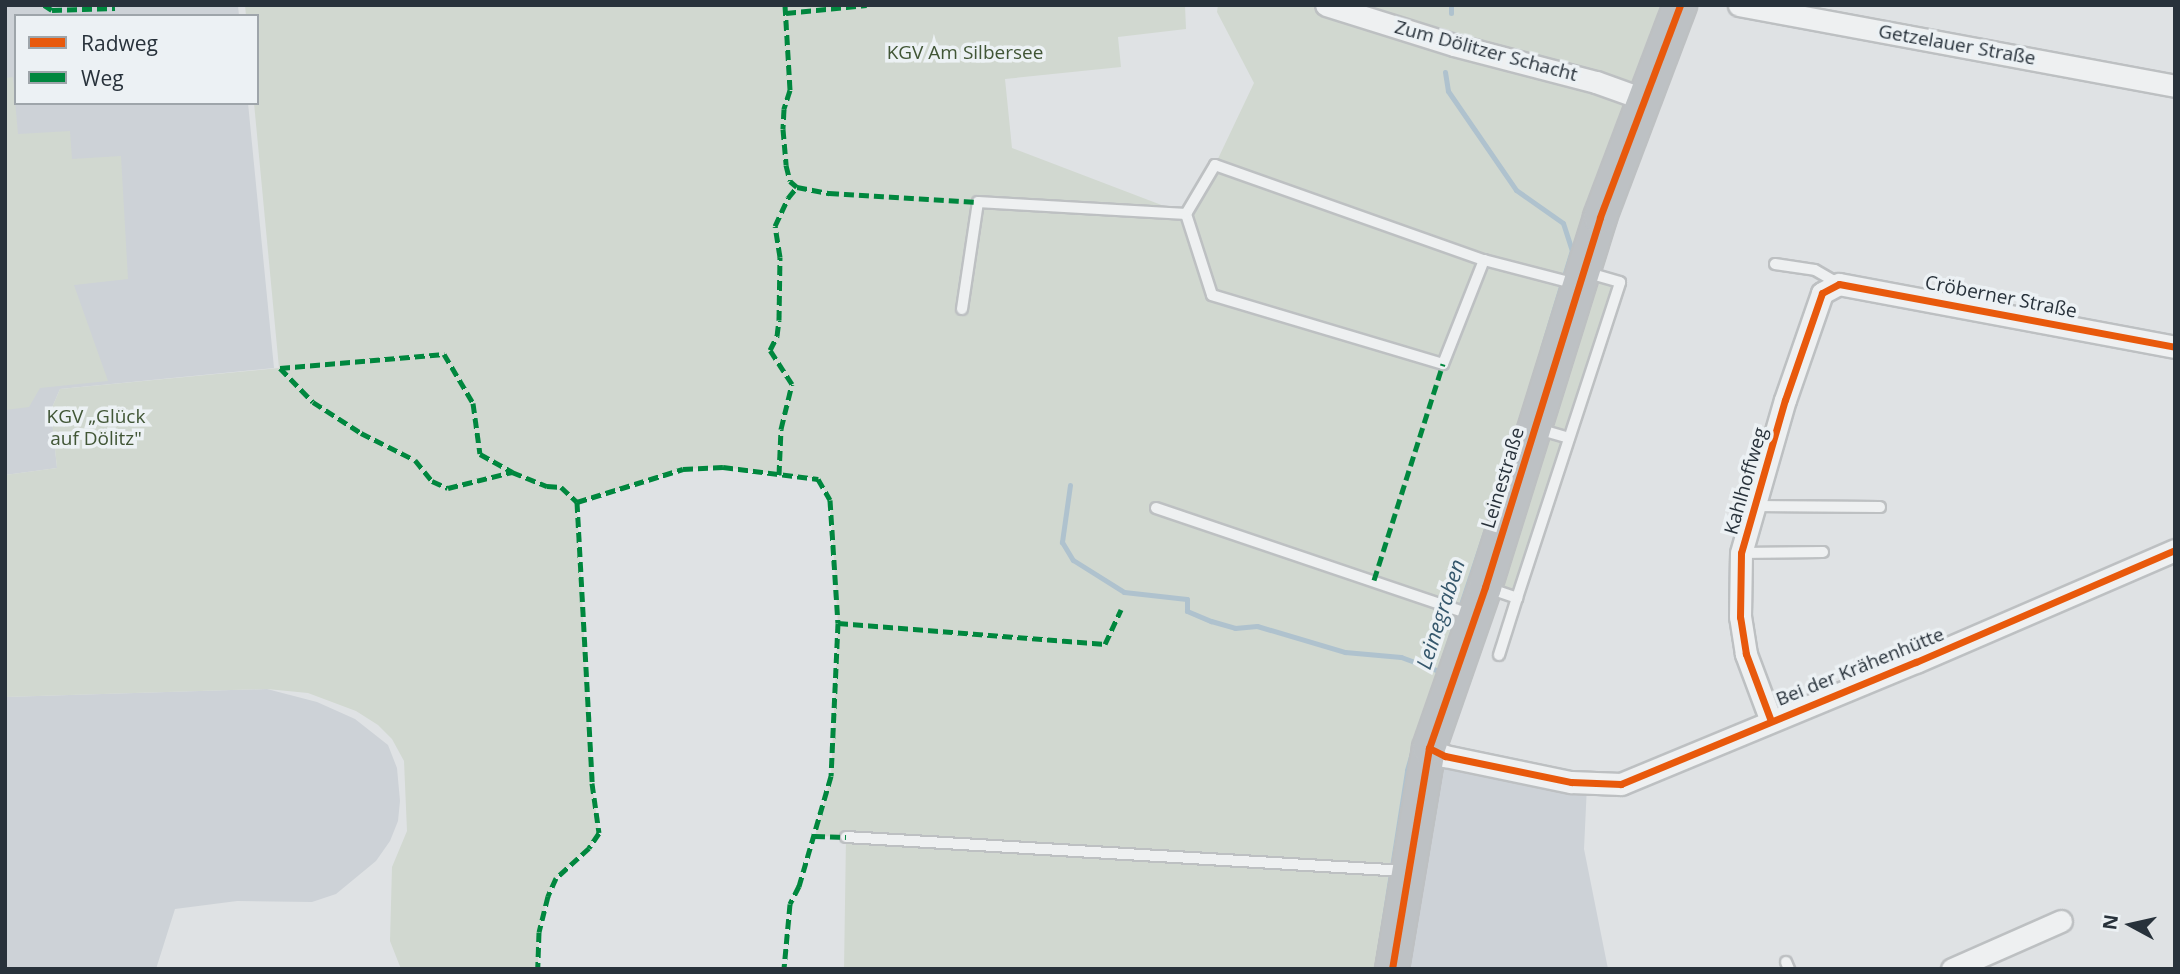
<!DOCTYPE html>
<meta charset="utf-8">
<style>
body{margin:0}
#map{position:relative;width:2180px;height:974px;overflow:hidden;background:#dfe2e4;font-family:"Open Sans",sans-serif}
div>[style]{position:absolute}
.built>*{inset:0;background:#cdd2d7}
.green>*{inset:0;background:#d1d8d0}
.stream>*{height:5px;margin:-2.5px;padding:0 2.5px;transform-origin:2.5px;border-radius:2.5px;background:#afc2ce}
.roads{filter:drop-shadow(2px 0 #bdc0c2) drop-shadow(-2px 0 #bdc0c2) drop-shadow(0 2px #bdc0c2) drop-shadow(0 -2px #bdc0c2)}
.service>*{height:10px;margin:-5px;padding:0 5px;transform-origin:5px;border-radius:5px;background:#eef0f1}
.minor>*{height:21px;margin:-10.5px;padding:0 10.5px;transform-origin:10.5px;border-radius:10.5px;background:#eef0f1}
.secondary>*{height:32px;margin:-16px;padding:0 16px;transform-origin:16px;border-radius:16px;background:#bdc1c4}
.quiet>*{height:5px;margin-top:-2.5px;transform-origin:0;background:repeating-linear-gradient(90deg,#00873e 0 10px,transparent 0 15px)}
.cycleway>*{height:7px;margin:-3.5px;padding:0 3.5px;transform-origin:3.5px;border-radius:3.5px;background:#e8590c}
span{translate:-50% -50%;white-space:nowrap;text-align:center;line-height:1.15;-webkit-text-stroke:7px #ecf1f4;paint-order:stroke}
.street-label{font-size:19px;color:#28323b}
.park-label{font-size:19px;color:#415636}
.water-label{font-size:21px;color:#35576c;font-style:italic}
.frame{position:absolute;inset:0;border:7px solid #28323b;pointer-events:none}
.legend{position:absolute;left:14px;top:14px;width:245px;height:91px;box-sizing:border-box;background:#ecf1f4;border:2px solid #9ea5aa;margin:0;padding:9px 12px;list-style:none;font-size:21px;color:#28323b}
.legend li{display:flex;align-items:center;gap:14px;height:35px}
.legend b{width:35px;border:2px solid #9ea5aa}
.north{position:absolute;left:2096px;top:890px;width:70px;height:70px;-webkit-text-stroke:5px #ecf1f4;paint-order:stroke;rotate:278deg;font-size:19px;font-weight:700;line-height:28px;text-align:center;color:#28323b}
.north::after{content:'';display:block;margin:auto;width:24px;height:32px;background:#28323b;clip-path:polygon(50% 0,100% 100%,50% 72%,0 100%)}
</style>
<div id="map">
<div class="built">
<i style="clip-path:polygon(5px 5px,238px 5px,239px 16px,16px 16px,16px 103px,248px 103px,274px 368px,60px 389px,51px 410px,57px 468px,5px 475px)"></i>
<i style="clip-path:polygon(267px 689px,317px 702px,355px 719px,388px 745px,397px 768px,400px 801px,398px 821px,390px 841px,376px 861px,336px 894px,312px 902px,237px 901px,175px 909px,156px 969px,5px 969px,5px 697px)"></i>
<i style="clip-path:polygon(1429px 748px,1587px 785px,1584px 849px,1608px 969px,1392px 969px)"></i>
</div>
<div class="green">
<i style="clip-path:polygon(245px 5px,1185px 5px,1186px 29px,1118px 37px,1121px 67px,1005px 79px,1012px 148px,1185px 214px,1215px 165px,1254px 83px,1217px 12px,1218px 5px,1680px 5px,1583px 271px,1620px 282px,1517px 598px,1485px 587px,1392px 969px,844px 969px,846px 837px,815px 836px,831px 776px,838px 623px,830px 500px,818px 479px,723px 467px,683px 469px,577px 503px,592px 783px,599px 833px,589px 848px,556px 878px,548px 896px,539px 932px,538px 969px,401px 969px,390px 941px,392px 867px,407px 831px,404px 761px,392px 739px,378px 725px,356px 711px,308px 693px,267px 689px,5px 697px,5px 475px,57px 468px,51px 410px,60px 389px,279px 368px,254px 103px,257px 103px,257px 16px,246px 16px)"></i>
<i style="clip-path:polygon(13px 77px,18px 134px,70px 131px,72px 159px,121px 156px,128px 279px,74px 285px,108px 381px,40px 388px,29px 407px,5px 410px,5px 78px)"></i>
</div>
<div class="stream">
<i style="left:1451px;top:13px;width:8px;rotate:-90deg"></i>
<i style="left:1445px;top:72px;width:19px;rotate:81deg"></i>
<i style="left:1448px;top:91px;width:120px;rotate:55.5deg"></i>
<i style="left:1516px;top:190px;width:57px;rotate:35.1deg"></i>
<i style="left:1563px;top:223px;width:28px;rotate:72deg"></i>
<i style="left:1572px;top:250px;width:103px;rotate:106.9deg"></i>
<i style="left:1070px;top:485px;width:58px;rotate:98deg"></i>
<i style="left:1062px;top:542px;width:21px;rotate:59deg"></i>
<i style="left:1073px;top:560px;width:60px;rotate:32.1deg"></i>
<i style="left:1124px;top:592px;width:63px;rotate:6.3deg"></i>
<i style="left:1187px;top:599px;width:12px;rotate:90deg"></i>
<i style="left:1187px;top:611px;width:26px;rotate:23deg"></i>
<i style="left:1211px;top:621px;width:25px;rotate:16deg"></i>
<i style="left:1235px;top:628px;width:22px;rotate:-5deg"></i>
<i style="left:1257px;top:626px;width:92px;rotate:16.5deg"></i>
<i style="left:1345px;top:652px;width:56px;rotate:5.1deg"></i>
<i style="left:1401px;top:657px;width:40px;rotate:20.2deg"></i>
<i style="left:1433px;top:689px;width:206px;rotate:-71.7deg"></i>
<i style="left:1376px;top:969px;width:201px;rotate:-81.1deg"></i>
<i style="left:1407px;top:770px;width:26px;rotate:-74deg"></i>
</div>
<div class="roads">
<div class="service">
<i style="left:1484px;top:260px;width:112px;rotate:111.5deg"></i>
<i style="left:1443px;top:364px;width:241px;rotate:-163.4deg"></i>
<i style="left:1212px;top:295px;width:85px;rotate:-107.8deg"></i>
<i style="left:1186px;top:214px;width:57px;rotate:-59.4deg"></i>
<i style="left:1215px;top:165px;width:285px;rotate:19.5deg"></i>
<i style="left:1484px;top:260px;width:95px;rotate:14.6deg"></i>
<i style="left:1775px;top:264px;width:40px;rotate:8.5deg"></i>
<i style="left:1815px;top:270px;width:28px;rotate:30deg"></i>
<i style="left:962px;top:309px;width:108px;rotate:-81.5deg"></i>
<i style="left:978px;top:202px;width:208px;rotate:3.3deg"></i>
<i style="left:1538px;top:429px;width:32px;rotate:16deg"></i>
<i style="left:1753px;top:506px;width:127px;rotate:0.5deg"></i>
<i style="left:1156px;top:508px;width:334px;rotate:18.7deg"></i>
<i style="left:1741px;top:553px;width:82px;rotate:-0.7deg"></i>
<i style="left:1488px;top:588px;width:31px;rotate:19deg"></i>
<i style="left:1517px;top:598px;width:332px;rotate:-71.9deg"></i>
<i style="left:1620px;top:282px;width:36px;rotate:-164deg"></i>
<i style="left:1499px;top:655px;width:60px;rotate:-72.5deg"></i>
<i style="left:846px;top:837px;width:560px;rotate:3.48deg"></i>
<i style="left:1786px;top:962px;width:8px;rotate:67deg"></i>
</div>
<div class="minor">
<i style="left:1326px;top:5px;width:134px;rotate:17.4deg"></i>
<i style="left:1454px;top:45px;width:147px;rotate:14.6deg"></i>
<i style="left:1596px;top:82px;width:53px;rotate:19.8deg"></i>
<i style="left:1739px;top:5px;width:443px;rotate:10.5deg"></i>
<i style="left:1771px;top:721px;width:72px;rotate:-110.5deg"></i>
<i style="left:1746px;top:654px;width:37px;rotate:-99deg"></i>
<i style="left:1740px;top:617px;width:64px;rotate:-89.1deg"></i>
<i style="left:1741px;top:553px;width:159px;rotate:-74deg"></i>
<i style="left:1785px;top:400px;width:113px;rotate:-70.9deg"></i>
<i style="left:1822px;top:293px;width:19px;rotate:-28deg"></i>
<i style="left:1839px;top:284px;width:342px;rotate:10.6deg"></i>
<i style="left:1429px;top:748px;width:18px;rotate:27deg"></i>
<i style="left:1445px;top:756px;width:129px;rotate:11.7deg"></i>
<i style="left:1571px;top:782px;width:50px;rotate:2.3deg"></i>
<i style="left:1621px;top:784px;width:319px;rotate:-22.5deg"></i>
<i style="left:1916px;top:662px;width:282px;rotate:-23.4deg"></i>
<i style="left:1952px;top:969px;width:119px;rotate:-23.8deg"></i>
</div>
<div class="secondary">
<i style="left:1392px;top:969px;width:224px;rotate:-80.5deg"></i>
<i style="left:1429px;top:748px;width:170px;rotate:-70.8deg"></i>
<i style="left:1485px;top:587px;width:387px;rotate:-72.7deg"></i>
<i style="left:1600px;top:217px;width:227px;rotate:-69.3deg"></i>
</div>
</div>
<div class="quiet">
<i style="left:44px;top:5px;width:9px;rotate:32deg"></i>
<i style="left:52px;top:10px;width:63px;rotate:-1.8deg"></i>
<i style="left:785px;top:5px;width:85px;rotate:86.6deg"></i>
<i style="left:790px;top:90px;width:20px;rotate:108deg"></i>
<i style="left:784px;top:109px;width:20px;rotate:93deg"></i>
<i style="left:783px;top:129px;width:36px;rotate:85deg"></i>
<i style="left:786px;top:165px;width:16px;rotate:76deg"></i>
<i style="left:790px;top:181px;width:9px;rotate:41deg"></i>
<i style="left:786px;top:13px;width:81px;rotate:-5.6deg"></i>
<i style="left:280px;top:368px;width:165px;rotate:-4.9deg"></i>
<i style="left:444px;top:354px;width:57px;rotate:59.4deg"></i>
<i style="left:473px;top:403px;width:51px;rotate:82.2deg"></i>
<i style="left:480px;top:454px;width:37px;rotate:29deg"></i>
<i style="left:512px;top:472px;width:38px;rotate:22deg"></i>
<i style="left:547px;top:486px;width:14px;rotate:4deg"></i>
<i style="left:561px;top:487px;width:22px;rotate:43deg"></i>
<i style="left:577px;top:502px;width:281px;rotate:86.9deg"></i>
<i style="left:592px;top:783px;width:50px;rotate:82deg"></i>
<i style="left:599px;top:833px;width:18px;rotate:124deg"></i>
<i style="left:589px;top:848px;width:45px;rotate:137.7deg"></i>
<i style="left:556px;top:878px;width:20px;rotate:114deg"></i>
<i style="left:548px;top:896px;width:37px;rotate:104deg"></i>
<i style="left:539px;top:932px;width:37px;rotate:92deg"></i>
<i style="left:280px;top:368px;width:47px;rotate:45.9deg"></i>
<i style="left:313px;top:402px;width:57px;rotate:32.9deg"></i>
<i style="left:361px;top:433px;width:60px;rotate:26.6deg"></i>
<i style="left:415px;top:460px;width:27px;rotate:51deg"></i>
<i style="left:432px;top:481px;width:17px;rotate:24deg"></i>
<i style="left:448px;top:488px;width:66px;rotate:-14deg"></i>
<i style="left:779px;top:475px;width:46px;rotate:-87.5deg"></i>
<i style="left:781px;top:429px;width:46px;rotate:-76.3deg"></i>
<i style="left:792px;top:384px;width:40px;rotate:-122.9deg"></i>
<i style="left:770px;top:350px;width:16px;rotate:-63deg"></i>
<i style="left:777px;top:336px;width:16px;rotate:-83deg"></i>
<i style="left:779px;top:320px;width:63px;rotate:-89.1deg"></i>
<i style="left:780px;top:257px;width:31px;rotate:-99deg"></i>
<i style="left:775px;top:226px;width:31px;rotate:-65deg"></i>
<i style="left:788px;top:198px;width:14px;rotate:-51deg"></i>
<i style="left:797px;top:187px;width:33px;rotate:11deg"></i>
<i style="left:829px;top:193px;width:149px;rotate:3.5deg"></i>
<i style="left:577px;top:502px;width:111px;rotate:-17.3deg"></i>
<i style="left:683px;top:469px;width:40px;rotate:-2.9deg"></i>
<i style="left:723px;top:467px;width:96px;rotate:7.2deg"></i>
<i style="left:818px;top:479px;width:24px;rotate:60deg"></i>
<i style="left:830px;top:500px;width:123px;rotate:86.3deg"></i>
<i style="left:838px;top:623px;width:153px;rotate:92.6deg"></i>
<i style="left:831px;top:776px;width:115px;rotate:106.2deg"></i>
<i style="left:799px;top:886px;width:20px;rotate:117deg"></i>
<i style="left:790px;top:904px;width:65px;rotate:95.3deg"></i>
<i style="left:1374px;top:580px;width:227px;rotate:-72.3deg"></i>
<i style="left:838px;top:623px;width:268px;rotate:4.5deg"></i>
<i style="left:1105px;top:644px;width:38px;rotate:-65deg"></i>
<i style="left:815px;top:836px;width:31px;rotate:2deg"></i>
</div>
<div class="cycleway">
<i style="left:1771px;top:721px;width:72px;rotate:-110.5deg"></i>
<i style="left:1746px;top:654px;width:37px;rotate:-99deg"></i>
<i style="left:1740px;top:617px;width:64px;rotate:-89.1deg"></i>
<i style="left:1741px;top:553px;width:159px;rotate:-74deg"></i>
<i style="left:1785px;top:400px;width:113px;rotate:-70.9deg"></i>
<i style="left:1822px;top:293px;width:19px;rotate:-28deg"></i>
<i style="left:1839px;top:284px;width:342px;rotate:10.6deg"></i>
<i style="left:1429px;top:748px;width:18px;rotate:27deg"></i>
<i style="left:1445px;top:756px;width:129px;rotate:11.7deg"></i>
<i style="left:1571px;top:782px;width:50px;rotate:2.3deg"></i>
<i style="left:1621px;top:784px;width:319px;rotate:-22.5deg"></i>
<i style="left:1916px;top:662px;width:282px;rotate:-23.4deg"></i>
<i style="left:1392px;top:969px;width:224px;rotate:-80.5deg"></i>
<i style="left:1429px;top:748px;width:170px;rotate:-70.8deg"></i>
<i style="left:1485px;top:587px;width:387px;rotate:-72.7deg"></i>
<i style="left:1600px;top:217px;width:227px;rotate:-69.3deg"></i>
</div>
<div class="street-label">
<span style="left:1957px;top:45px;rotate:10deg">Getzelauer Straße</span>
<span style="left:1486px;top:51px;rotate:15deg">Zum Dölitzer Schacht</span>
<span style="left:2001px;top:297px;rotate:11deg">Cröberner Straße</span>
<span style="left:1503px;top:478px;rotate:-73deg">Leinestraße</span>
<span style="left:1746px;top:481px;rotate:-74deg">Kahlhoffweg</span>
<span style="left:1860px;top:667px;rotate:-22deg">Bei der Krähenhütte</span>
</div>
<div class="park-label">
<span style="left:965px;top:53px">KGV Am Silbersee</span>
<span style="left:96px;top:428px">KGV „Glück<br>auf Dölitz"</span>
</div>
<div class="water-label">
<span style="left:1440px;top:614px;rotate:-72deg">Leinegraben</span>
</div>
<div class="frame"></div>
<ul class="legend">
<li><b style="height:9px;background:#e8590c"></b>Radweg</li>
<li><b style="height:9px;background:#00873e"></b>Weg</li>
</ul>
<div class="north">N</div>
</div>
